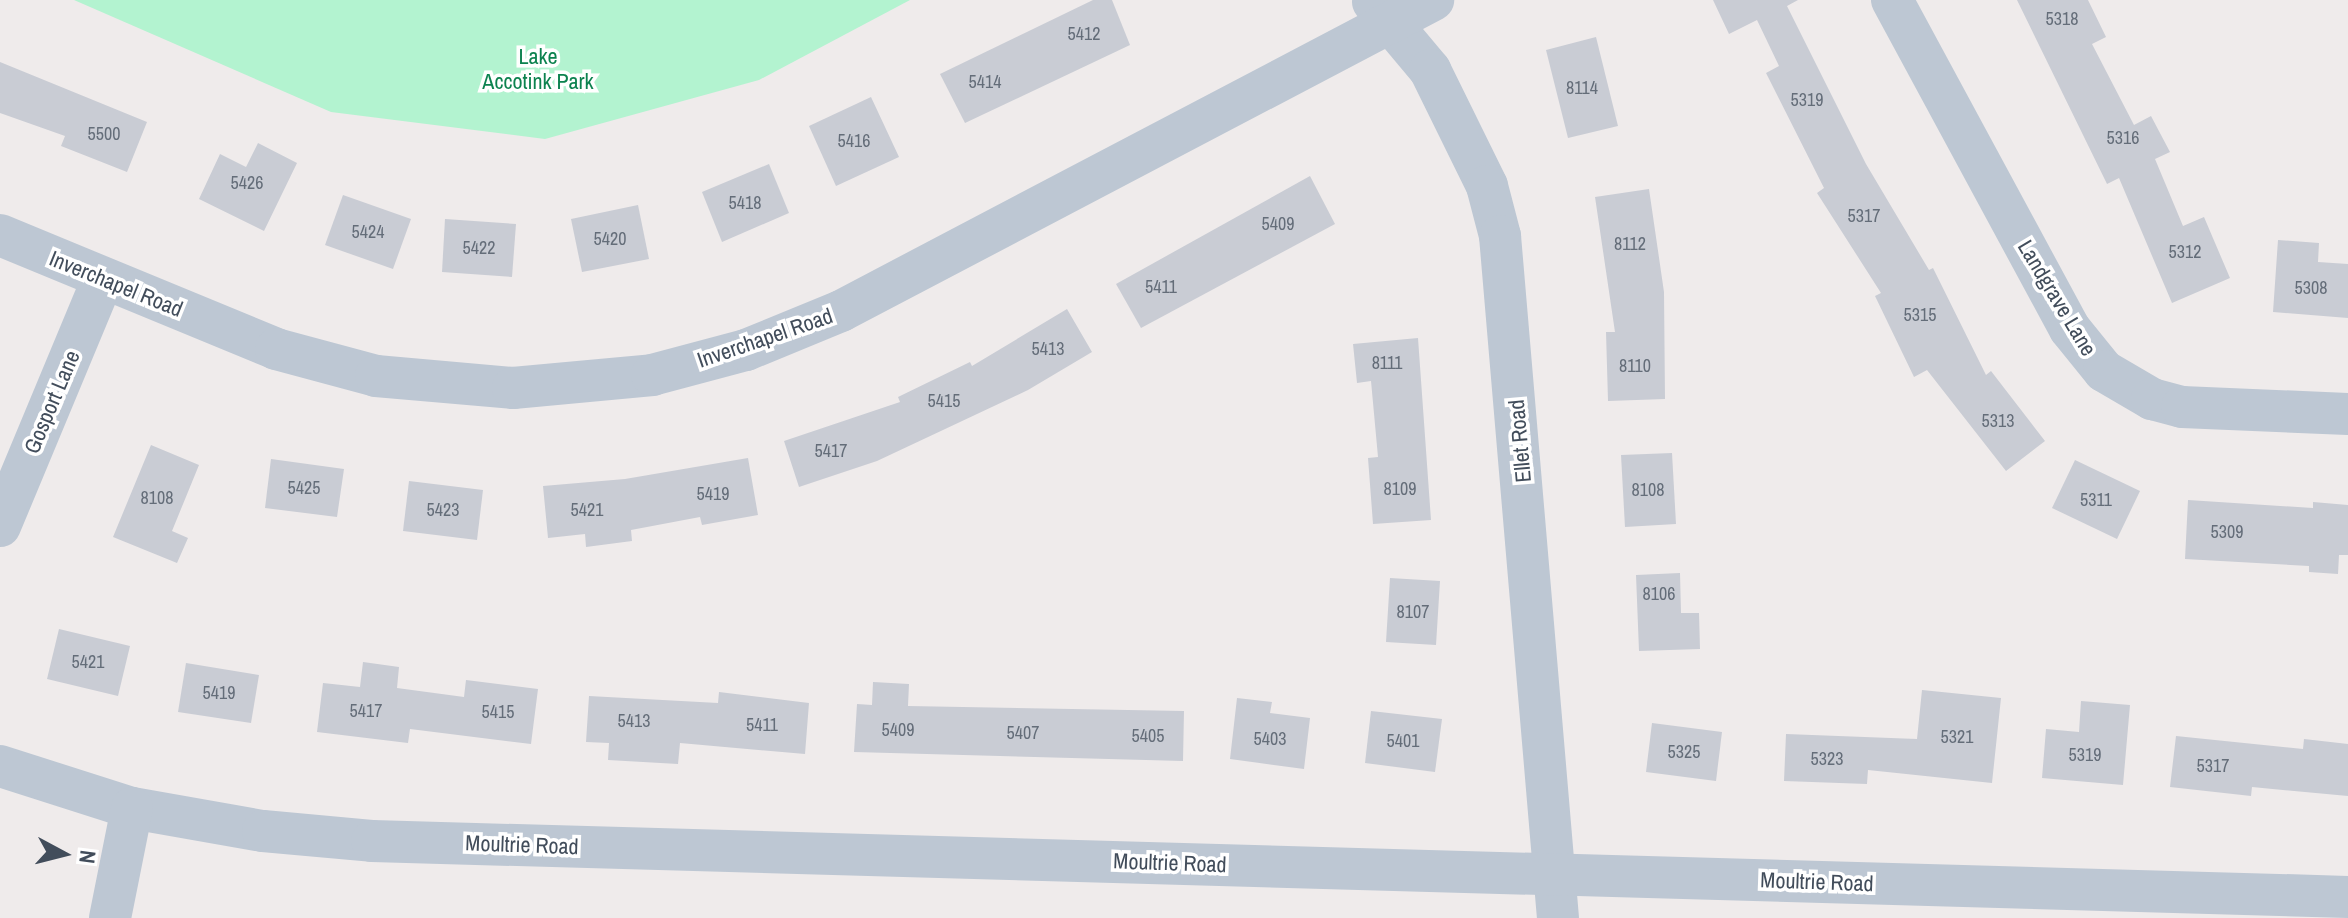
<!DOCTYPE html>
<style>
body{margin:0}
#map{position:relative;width:2348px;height:918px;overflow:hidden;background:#efebeb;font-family:"Archivo Narrow",sans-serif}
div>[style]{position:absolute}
.green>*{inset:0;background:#b3f3d0}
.building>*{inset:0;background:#c9ccd4}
.minor>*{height:42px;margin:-21px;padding:0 21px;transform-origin:21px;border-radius:21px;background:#bdc7d3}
span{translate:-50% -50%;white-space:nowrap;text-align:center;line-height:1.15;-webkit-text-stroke:7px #fff;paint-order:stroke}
.number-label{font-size:18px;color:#646d79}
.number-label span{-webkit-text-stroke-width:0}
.park-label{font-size:22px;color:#0c824f}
.street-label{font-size:22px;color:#424d5b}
.north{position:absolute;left:24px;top:814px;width:80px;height:80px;-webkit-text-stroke:6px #fff;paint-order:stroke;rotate:97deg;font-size:22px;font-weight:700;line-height:32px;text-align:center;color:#424d5b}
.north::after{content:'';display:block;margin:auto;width:28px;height:36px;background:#424d5b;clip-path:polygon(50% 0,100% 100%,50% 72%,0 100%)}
</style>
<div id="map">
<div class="green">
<i style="clip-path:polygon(74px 0,910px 0,759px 80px,545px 139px,331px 112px)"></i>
</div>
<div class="building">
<i style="clip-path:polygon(1093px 0,1112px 0,1130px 45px,965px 123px,940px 74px)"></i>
<i style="clip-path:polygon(1713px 0,1798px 0,1787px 6px,1866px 164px,1929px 270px,1933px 268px,1986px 375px,1991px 371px,2045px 441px,2006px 471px,1927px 370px,1914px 377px,1875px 296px,1881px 293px,1817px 193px,1824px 188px,1766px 73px,1779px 66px,1757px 20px,1729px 34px)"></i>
<i style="clip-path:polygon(2017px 0,2088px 0,2106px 37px,2092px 44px,2134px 125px,2151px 116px,2170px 152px,2155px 159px,2183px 226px,2204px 217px,2230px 278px,2172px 303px,2119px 178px,2107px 184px)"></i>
<i style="clip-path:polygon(1596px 37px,1618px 126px,1568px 138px,1546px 50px)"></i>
<i style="clip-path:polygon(0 62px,147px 122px,127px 172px,61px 146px,65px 136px,0 113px)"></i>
<i style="clip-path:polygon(871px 97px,899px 157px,836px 186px,809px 126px)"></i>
<i style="clip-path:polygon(258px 143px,297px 163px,264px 231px,199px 199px,220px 154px,246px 167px)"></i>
<i style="clip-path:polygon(769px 164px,789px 213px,722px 242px,702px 192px)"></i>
<i style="clip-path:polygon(1310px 176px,1335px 224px,1141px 328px,1116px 284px)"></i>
<i style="clip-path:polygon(1649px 189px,1664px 292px,1665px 399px,1608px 401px,1606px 332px,1615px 332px,1595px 197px)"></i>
<i style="clip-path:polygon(343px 195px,411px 219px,393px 269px,325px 245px)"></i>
<i style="clip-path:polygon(638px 205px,649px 259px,582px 272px,571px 219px)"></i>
<i style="clip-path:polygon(445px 219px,516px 224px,512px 277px,442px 272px)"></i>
<i style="clip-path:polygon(2278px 240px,2319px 243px,2318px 262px,2348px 264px,2348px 318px,2273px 312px)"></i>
<i style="clip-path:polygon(1067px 309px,1092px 352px,1028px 390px,877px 461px,799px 487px,784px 441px,900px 402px,898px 397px,970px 362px,972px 366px)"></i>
<i style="clip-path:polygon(1418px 338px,1431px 520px,1373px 524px,1368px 458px,1378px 457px,1371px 381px,1357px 383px,1353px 344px)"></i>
<i style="clip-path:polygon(151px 445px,199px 465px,172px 531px,188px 538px,177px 563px,113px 537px)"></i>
<i style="clip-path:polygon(1672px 453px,1676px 524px,1625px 527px,1621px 455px)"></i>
<i style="clip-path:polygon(748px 458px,758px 515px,702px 525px,700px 517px,631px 530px,632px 541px,586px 547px,585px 534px,548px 538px,543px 486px,625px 479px)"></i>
<i style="clip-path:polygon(271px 459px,344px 469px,337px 517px,265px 508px)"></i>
<i style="clip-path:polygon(2075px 460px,2140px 491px,2117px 539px,2052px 508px)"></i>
<i style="clip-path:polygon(409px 481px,483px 490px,477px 540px,403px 531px)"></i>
<i style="clip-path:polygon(2188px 500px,2313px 508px,2313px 502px,2348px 505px,2348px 555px,2339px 555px,2338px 574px,2309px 572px,2309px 566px,2185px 559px)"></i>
<i style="clip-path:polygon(1680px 573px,1681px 613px,1699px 613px,1700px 649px,1639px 651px,1636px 575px)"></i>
<i style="clip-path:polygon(1390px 578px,1440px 581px,1436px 645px,1386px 642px)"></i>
<i style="clip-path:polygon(59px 629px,130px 646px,118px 696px,47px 679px)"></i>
<i style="clip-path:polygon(363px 662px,399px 667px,397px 688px,464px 697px,466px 680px,538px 689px,531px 744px,410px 729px,408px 743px,317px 732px,323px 683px,360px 687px)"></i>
<i style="clip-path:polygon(186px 663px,259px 675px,251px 723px,178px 712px)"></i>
<i style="clip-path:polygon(873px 682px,909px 684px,908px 706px,1184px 711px,1183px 761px,854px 752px,857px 704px,872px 705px)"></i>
<i style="clip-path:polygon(1922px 690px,2001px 698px,1992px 783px,1868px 770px,1867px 784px,1784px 781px,1786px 734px,1917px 739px)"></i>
<i style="clip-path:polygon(719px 692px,809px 703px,805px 754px,680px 743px,678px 764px,608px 760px,609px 743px,586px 742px,589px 696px,718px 703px)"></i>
<i style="clip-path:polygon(1237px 698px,1272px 702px,1270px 713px,1310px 718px,1304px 769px,1230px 759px)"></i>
<i style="clip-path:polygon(2081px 701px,2130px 705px,2123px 785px,2042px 778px,2046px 729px,2079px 732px)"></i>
<i style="clip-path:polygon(1371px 711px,1442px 719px,1435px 772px,1365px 763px)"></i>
<i style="clip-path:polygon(1652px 723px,1722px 732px,1716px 781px,1646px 772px)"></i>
<i style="clip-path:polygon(2176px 736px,2303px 749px,2304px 739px,2348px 744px,2348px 796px,2252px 787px,2251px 796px,2170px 787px)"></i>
</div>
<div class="minor">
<i style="left:1892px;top:0;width:374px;rotate:61.6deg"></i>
<i style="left:2070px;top:329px;width:54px;rotate:51deg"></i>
<i style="left:2104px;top:371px;width:56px;rotate:30.3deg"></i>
<i style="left:2152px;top:399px;width:31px;rotate:15deg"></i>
<i style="left:2182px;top:407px;width:166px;rotate:2.4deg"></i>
<i style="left:1373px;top:2px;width:89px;rotate:50deg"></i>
<i style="left:1430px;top:70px;width:129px;rotate:63.8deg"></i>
<i style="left:1487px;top:186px;width:52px;rotate:75.4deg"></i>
<i style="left:1500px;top:236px;width:684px;rotate:85.14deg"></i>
<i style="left:0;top:235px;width:299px;rotate:22.4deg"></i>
<i style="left:276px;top:349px;width:104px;rotate:15.1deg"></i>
<i style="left:376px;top:376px;width:138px;rotate:5deg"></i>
<i style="left:513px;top:388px;width:140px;rotate:-5.3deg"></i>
<i style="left:652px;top:375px;width:97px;rotate:-14.9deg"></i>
<i style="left:746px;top:350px;width:103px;rotate:-22.3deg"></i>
<i style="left:841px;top:311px;width:669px;rotate:-27.71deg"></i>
<i style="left:0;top:526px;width:268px;rotate:-67.4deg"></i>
<i style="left:0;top:766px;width:139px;rotate:17.7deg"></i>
<i style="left:132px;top:808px;width:133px;rotate:10deg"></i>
<i style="left:263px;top:831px;width:109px;rotate:5.2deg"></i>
<i style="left:372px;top:841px;width:1977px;rotate:1.62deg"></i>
<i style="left:110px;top:918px;width:112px;rotate:-78.7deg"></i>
</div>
<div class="number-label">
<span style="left:2062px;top:19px">5318</span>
<span style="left:1084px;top:34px">5412</span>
<span style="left:985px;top:82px">5414</span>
<span style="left:1582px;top:88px">8114</span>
<span style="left:1807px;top:100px">5319</span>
<span style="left:104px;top:134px">5500</span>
<span style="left:2123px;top:138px">5316</span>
<span style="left:854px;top:141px">5416</span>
<span style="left:247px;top:183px">5426</span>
<span style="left:745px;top:203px">5418</span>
<span style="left:1864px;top:216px">5317</span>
<span style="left:1278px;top:224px">5409</span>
<span style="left:368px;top:232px">5424</span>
<span style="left:610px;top:239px">5420</span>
<span style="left:1630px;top:244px">8112</span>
<span style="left:479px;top:248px">5422</span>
<span style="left:2185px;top:252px">5312</span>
<span style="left:1161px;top:287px">5411</span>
<span style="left:2311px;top:288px">5308</span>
<span style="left:1920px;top:315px">5315</span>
<span style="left:1048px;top:349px">5413</span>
<span style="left:1387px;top:363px">8111</span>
<span style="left:1635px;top:366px">8110</span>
<span style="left:944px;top:401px">5415</span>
<span style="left:1998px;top:421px">5313</span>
<span style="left:831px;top:451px">5417</span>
<span style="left:304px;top:488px">5425</span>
<span style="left:1400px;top:489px">8109</span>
<span style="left:1648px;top:490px">8108</span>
<span style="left:713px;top:494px">5419</span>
<span style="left:157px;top:498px">8108</span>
<span style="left:2096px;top:500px">5311</span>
<span style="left:443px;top:510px">5423</span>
<span style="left:587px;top:510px">5421</span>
<span style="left:2227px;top:532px">5309</span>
<span style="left:1659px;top:594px">8106</span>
<span style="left:1413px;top:612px">8107</span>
<span style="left:88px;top:662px">5421</span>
<span style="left:219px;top:693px">5419</span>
<span style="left:366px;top:711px">5417</span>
<span style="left:498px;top:712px">5415</span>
<span style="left:634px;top:721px">5413</span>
<span style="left:762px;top:725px">5411</span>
<span style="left:898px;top:730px">5409</span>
<span style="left:1023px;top:733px">5407</span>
<span style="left:1148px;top:736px">5405</span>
<span style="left:1957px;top:737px">5321</span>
<span style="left:1270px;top:739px">5403</span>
<span style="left:1403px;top:741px">5401</span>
<span style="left:1684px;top:752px">5325</span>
<span style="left:2085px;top:755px">5319</span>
<span style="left:1827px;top:759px">5323</span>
<span style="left:2213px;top:766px">5317</span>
</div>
<div class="park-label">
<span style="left:538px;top:69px">Lake<br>Accotink Park</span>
</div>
<div class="street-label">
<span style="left:116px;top:284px;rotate:22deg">Inverchapel Road</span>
<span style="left:2057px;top:298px;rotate:59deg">Landgrave Lane</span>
<span style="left:765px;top:338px;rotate:-19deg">Inverchapel Road</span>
<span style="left:52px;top:402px;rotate:-67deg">Gosport Lane</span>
<span style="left:1520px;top:441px;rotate:-95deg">Ellet Road</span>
<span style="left:522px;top:845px;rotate:2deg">Moultrie Road</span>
<span style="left:1170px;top:863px;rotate:2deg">Moultrie Road</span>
<span style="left:1817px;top:882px;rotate:2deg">Moultrie Road</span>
</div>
<div class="north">N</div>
</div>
